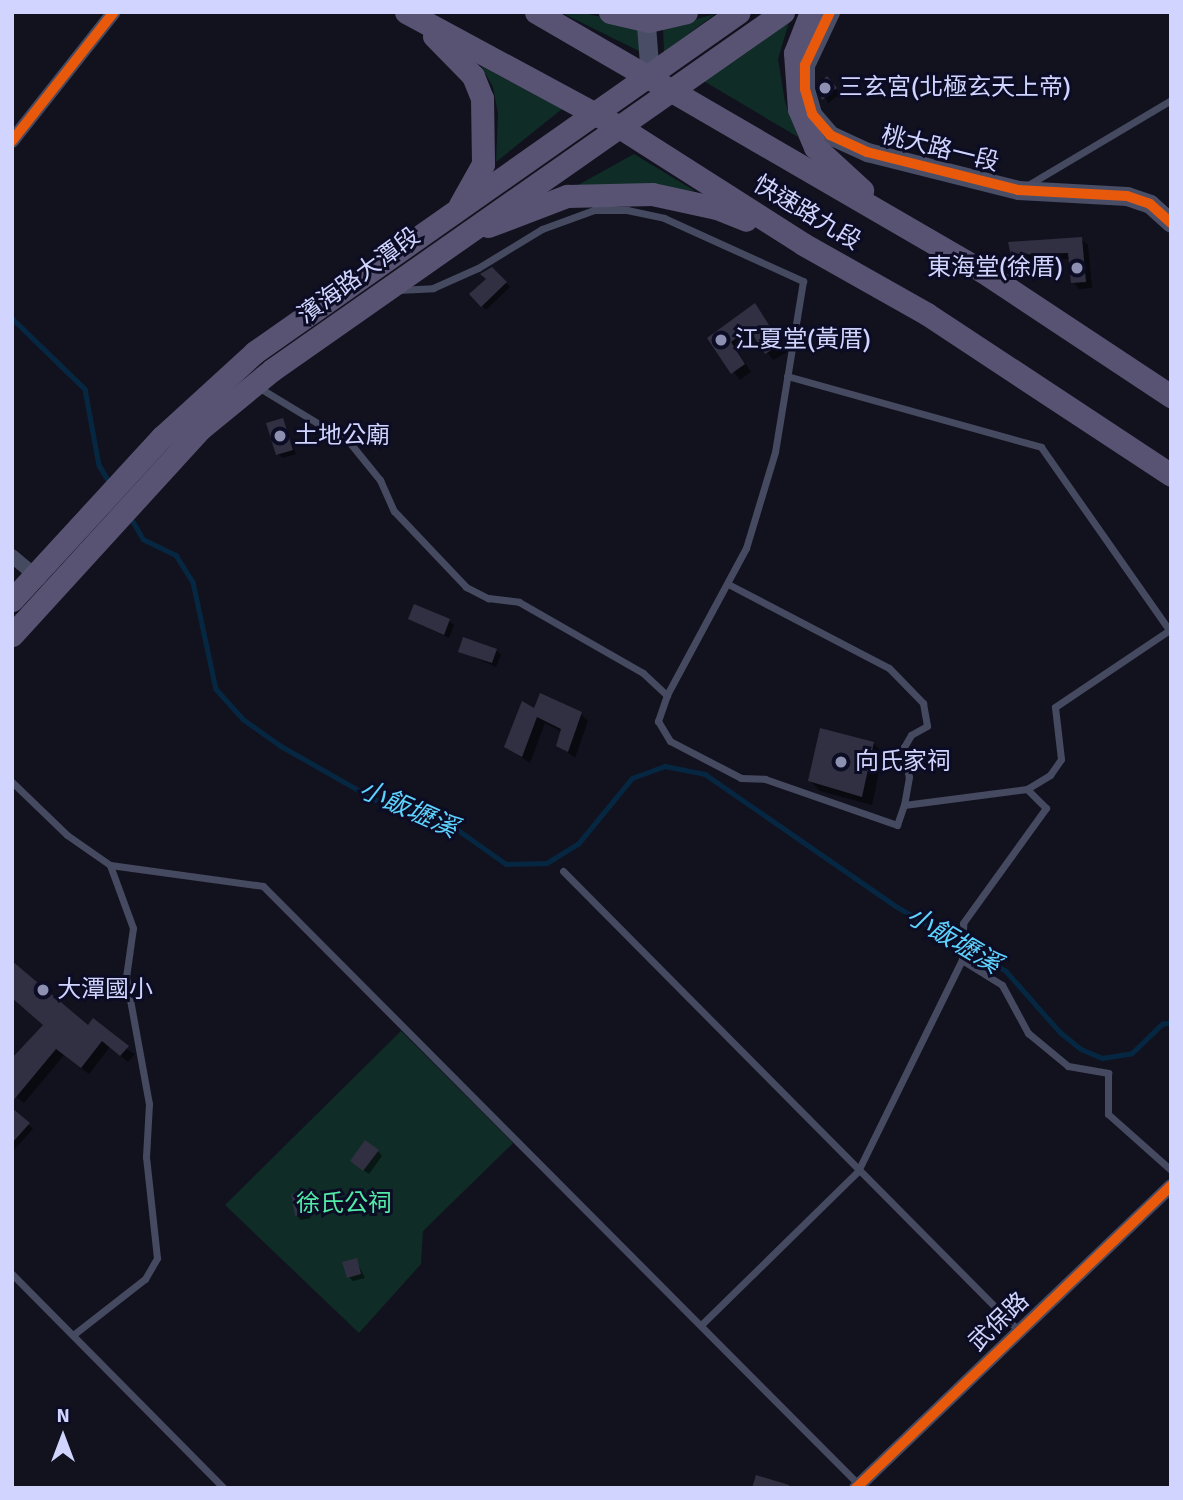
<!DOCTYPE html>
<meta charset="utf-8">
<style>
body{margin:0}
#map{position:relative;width:1183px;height:1500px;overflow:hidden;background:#12121f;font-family:Signika,"Noto Sans TC",sans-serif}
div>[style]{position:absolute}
.green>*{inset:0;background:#0f2c27}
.shadow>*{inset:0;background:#0007}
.stream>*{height:4.5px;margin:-2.25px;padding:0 2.25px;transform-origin:2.25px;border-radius:2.25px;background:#062742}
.building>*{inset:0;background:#303042}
.lane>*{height:7px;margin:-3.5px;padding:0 3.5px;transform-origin:3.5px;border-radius:3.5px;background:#464a61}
.street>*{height:14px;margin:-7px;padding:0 7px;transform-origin:7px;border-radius:7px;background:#464a61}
.secondary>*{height:19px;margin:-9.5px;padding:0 9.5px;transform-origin:9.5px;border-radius:9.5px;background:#494e66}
.primary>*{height:23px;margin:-11.5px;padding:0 11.5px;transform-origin:11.5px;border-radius:11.5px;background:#595373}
.cycleway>*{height:10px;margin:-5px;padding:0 5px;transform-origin:5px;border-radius:5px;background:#e8590c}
.dots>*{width:19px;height:19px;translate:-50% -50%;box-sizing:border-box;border:4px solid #0c0d25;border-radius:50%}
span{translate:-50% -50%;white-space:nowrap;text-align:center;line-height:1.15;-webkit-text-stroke:6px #0c0d25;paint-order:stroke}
.poi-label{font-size:24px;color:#d0d4ff}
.left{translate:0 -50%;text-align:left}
.right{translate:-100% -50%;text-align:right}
.street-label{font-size:24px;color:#d0d4ff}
.park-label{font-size:24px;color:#51eaa7}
.water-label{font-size:26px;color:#5ed3ff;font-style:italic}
.frame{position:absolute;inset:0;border:14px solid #d0d4ff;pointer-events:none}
.north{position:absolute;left:28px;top:1402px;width:70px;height:70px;-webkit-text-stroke:5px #0c0d25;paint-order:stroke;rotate:0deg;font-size:19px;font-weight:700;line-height:28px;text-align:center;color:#d0d4ff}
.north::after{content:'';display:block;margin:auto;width:24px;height:32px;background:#d0d4ff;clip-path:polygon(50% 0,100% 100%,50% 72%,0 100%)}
</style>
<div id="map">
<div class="green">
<i style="clip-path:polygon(560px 12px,580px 12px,637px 26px,643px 53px)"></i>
<i style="clip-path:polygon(792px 12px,778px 59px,785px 102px,798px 137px,702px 80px)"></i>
<i style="clip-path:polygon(715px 14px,664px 52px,663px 28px)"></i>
<i style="clip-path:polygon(481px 66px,562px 109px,496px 162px,498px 114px,493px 87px)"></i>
<i style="clip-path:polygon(634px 154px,695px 191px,578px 185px)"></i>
<i style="clip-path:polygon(401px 1031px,513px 1143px,423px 1231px,421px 1264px,359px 1333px,225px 1205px)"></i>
</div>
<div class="shadow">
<i style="clip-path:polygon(832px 83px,840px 94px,828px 103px,819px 85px)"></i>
<i style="clip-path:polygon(1081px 239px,1088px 245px,1092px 288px,1079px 289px,1073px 282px,1070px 259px,1019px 261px,1012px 254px)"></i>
<i style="clip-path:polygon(492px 269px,510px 287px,486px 310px,471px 294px,488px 279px)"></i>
<i style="clip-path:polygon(755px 305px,787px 352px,773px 360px,756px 337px,737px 350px,751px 372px,740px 380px,709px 339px)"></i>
<i style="clip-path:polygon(282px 420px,296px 454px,283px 458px,278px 454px)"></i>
<i style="clip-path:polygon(410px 619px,449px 621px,454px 625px,449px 638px)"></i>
<i style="clip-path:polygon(496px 650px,501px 655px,496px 667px,460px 651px)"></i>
<i style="clip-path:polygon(535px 710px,581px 714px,588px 721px,575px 758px,558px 745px,562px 732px,545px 723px,530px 763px,506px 747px)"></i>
<i style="clip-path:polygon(873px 743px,883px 753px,872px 805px,820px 791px,810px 781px)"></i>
<i style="clip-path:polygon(45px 1025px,88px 1027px,135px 1054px,128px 1062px,110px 1047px,89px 1074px,64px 1055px,24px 1103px,12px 1094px)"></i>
<i style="clip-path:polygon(16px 1113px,33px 1129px,12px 1152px,12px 1117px)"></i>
<i style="clip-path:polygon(378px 1151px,382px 1156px,369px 1174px,356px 1165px)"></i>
<i style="clip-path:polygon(303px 1194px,311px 1218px,301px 1220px,296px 1215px)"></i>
<i style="clip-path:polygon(356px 1260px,365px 1278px,353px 1281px,349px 1277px)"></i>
</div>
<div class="stream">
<i style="left:12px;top:318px;width:102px;rotate:44.2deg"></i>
<i style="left:85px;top:389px;width:77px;rotate:79.6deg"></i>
<i style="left:99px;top:465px;width:21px;rotate:59deg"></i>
<i style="left:131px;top:518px;width:24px;rotate:60deg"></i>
<i style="left:143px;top:539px;width:37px;rotate:26deg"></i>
<i style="left:176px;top:555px;width:32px;rotate:58deg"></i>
<i style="left:193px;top:582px;width:109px;rotate:77.9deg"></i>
<i style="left:216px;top:689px;width:40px;rotate:48deg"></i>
<i style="left:243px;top:719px;width:47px;rotate:35.4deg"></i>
<i style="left:281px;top:746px;width:109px;rotate:29.6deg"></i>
<i style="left:376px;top:800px;width:74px;rotate:17.2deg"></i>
<i style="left:447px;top:822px;width:72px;rotate:35.4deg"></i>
<i style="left:506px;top:864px;width:41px;rotate:-1.4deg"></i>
<i style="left:547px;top:863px;width:36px;rotate:-32deg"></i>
<i style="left:578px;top:844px;width:85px;rotate:-50.7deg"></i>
<i style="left:632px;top:778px;width:35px;rotate:-20deg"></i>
<i style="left:665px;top:766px;width:41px;rotate:11.3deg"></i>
<i style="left:705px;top:774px;width:230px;rotate:34.7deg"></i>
<i style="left:894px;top:905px;width:130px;rotate:30.5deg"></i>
<i style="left:1006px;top:971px;width:81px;rotate:48.5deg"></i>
<i style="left:1060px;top:1032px;width:27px;rotate:39deg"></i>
<i style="left:1081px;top:1049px;width:23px;rotate:23deg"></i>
<i style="left:1102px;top:1058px;width:30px;rotate:-9deg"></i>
<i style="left:1132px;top:1053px;width:42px;rotate:-44deg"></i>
<i style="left:1162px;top:1024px;width:9px;rotate:-13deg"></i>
</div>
<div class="building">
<i style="clip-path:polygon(827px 76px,837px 88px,822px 100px,817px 85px)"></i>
<i style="clip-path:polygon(1082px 237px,1086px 282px,1071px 283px,1068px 253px,1011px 255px,1008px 242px)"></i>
<i style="clip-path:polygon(492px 267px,507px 282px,481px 307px,469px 294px,486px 279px,480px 274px)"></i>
<i style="clip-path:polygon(755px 303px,781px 344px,765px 354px,749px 329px,731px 342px,745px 364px,731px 374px,707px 338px)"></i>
<i style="clip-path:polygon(283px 418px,293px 450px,276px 455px,266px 423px)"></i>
<i style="clip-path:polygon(414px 604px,450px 619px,444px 635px,408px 619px)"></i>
<i style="clip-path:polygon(463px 637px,497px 649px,492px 663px,458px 652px)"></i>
<i style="clip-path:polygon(540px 693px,582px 712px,568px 752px,556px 746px,561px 729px,537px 717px,522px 757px,504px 747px,522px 701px,534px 708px)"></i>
<i style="clip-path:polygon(820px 728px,874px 742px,862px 797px,808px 781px)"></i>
<i style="clip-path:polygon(12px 961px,88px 1025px,93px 1018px,129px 1046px,120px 1056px,102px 1041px,81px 1068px,56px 1049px,12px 1102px,12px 1058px,43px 1025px,12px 998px)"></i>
<i style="clip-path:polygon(12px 1108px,30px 1123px,12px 1143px)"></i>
<i style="clip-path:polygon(365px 1140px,379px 1150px,363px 1171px,350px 1161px)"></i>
<i style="clip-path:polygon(304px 1192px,307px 1214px,295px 1216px,291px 1194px)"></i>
<i style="clip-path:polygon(357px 1258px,361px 1274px,347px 1278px,342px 1262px)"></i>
<i style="clip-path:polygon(756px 1475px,789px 1485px,789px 1488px,752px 1488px)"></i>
</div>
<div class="lane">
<i style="left:1028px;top:185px;width:166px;rotate:-30.7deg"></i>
<i style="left:398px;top:290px;width:35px;rotate:-3deg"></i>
<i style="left:433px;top:288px;width:49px;rotate:-24deg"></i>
<i style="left:478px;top:268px;width:75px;rotate:-31.4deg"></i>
<i style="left:542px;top:229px;width:55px;rotate:-20.1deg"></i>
<i style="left:594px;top:210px;width:33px"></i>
<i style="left:627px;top:210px;width:38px;rotate:12deg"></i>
<i style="left:664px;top:218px;width:153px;rotate:24.4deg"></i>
<i style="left:803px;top:281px;width:173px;rotate:99.3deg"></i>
<i style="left:775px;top:452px;width:100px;rotate:106.8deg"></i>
<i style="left:746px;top:548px;width:167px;rotate:118.3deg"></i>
<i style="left:667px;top:695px;width:28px;rotate:109deg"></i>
<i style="left:658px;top:721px;width:23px;rotate:59deg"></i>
<i style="left:670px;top:741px;width:80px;rotate:27.5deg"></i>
<i style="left:741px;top:778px;width:24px;rotate:2deg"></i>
<i style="left:765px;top:779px;width:140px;rotate:19.2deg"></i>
<i style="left:897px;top:825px;width:21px;rotate:-71deg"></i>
<i style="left:904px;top:805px;width:124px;rotate:-7.4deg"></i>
<i style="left:1027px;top:789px;width:27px;rotate:-31deg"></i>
<i style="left:1050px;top:775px;width:19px;rotate:-55deg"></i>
<i style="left:1061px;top:759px;width:52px;rotate:-96.6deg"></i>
<i style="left:1055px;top:707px;width:140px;rotate:-33.9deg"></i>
<i style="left:787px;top:376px;width:264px;rotate:15.6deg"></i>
<i style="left:1041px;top:447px;width:225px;rotate:55deg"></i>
<i style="left:258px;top:387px;width:108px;rotate:31.3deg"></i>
<i style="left:350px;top:443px;width:48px;rotate:51deg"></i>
<i style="left:380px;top:480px;width:34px;rotate:66deg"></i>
<i style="left:394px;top:511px;width:105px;rotate:46.5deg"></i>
<i style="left:466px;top:587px;width:25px;rotate:27deg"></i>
<i style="left:488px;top:598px;width:31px;rotate:7deg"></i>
<i style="left:519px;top:602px;width:143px;rotate:29.8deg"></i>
<i style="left:643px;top:673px;width:33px;rotate:43deg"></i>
<i style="left:730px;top:585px;width:179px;rotate:27.6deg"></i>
<i style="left:889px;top:668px;width:49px;rotate:45.8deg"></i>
<i style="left:923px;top:703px;width:23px;rotate:80deg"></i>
<i style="left:927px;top:726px;width:18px;rotate:151deg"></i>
<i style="left:911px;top:735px;width:14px;rotate:120deg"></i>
<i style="left:904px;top:747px;width:30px;rotate:81deg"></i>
<i style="left:909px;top:777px;width:28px;rotate:100deg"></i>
<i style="left:12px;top:782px;width:76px;rotate:43.9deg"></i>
<i style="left:67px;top:835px;width:52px;rotate:34.9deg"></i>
<i style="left:110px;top:865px;width:154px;rotate:7.8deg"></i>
<i style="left:263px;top:886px;width:848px;rotate:45.14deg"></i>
<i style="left:563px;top:871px;width:648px;rotate:45.25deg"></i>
<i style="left:962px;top:960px;width:47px;rotate:32deg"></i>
<i style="left:1002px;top:985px;width:55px;rotate:61.6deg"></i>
<i style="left:1028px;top:1033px;width:52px;rotate:39.5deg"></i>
<i style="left:1068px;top:1066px;width:41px;rotate:9.9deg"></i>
<i style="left:1108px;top:1073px;width:41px;rotate:90deg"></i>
<i style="left:1108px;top:1114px;width:84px;rotate:41.6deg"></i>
<i style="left:12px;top:1274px;width:301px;rotate:45.3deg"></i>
<i style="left:701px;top:1325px;width:220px;rotate:-44.4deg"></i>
<i style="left:858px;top:1171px;width:235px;rotate:-63.8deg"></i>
<i style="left:962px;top:960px;width:37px;rotate:-88deg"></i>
<i style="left:963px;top:923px;width:142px;rotate:-54.2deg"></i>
<i style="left:1046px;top:808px;width:27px;rotate:-135deg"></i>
<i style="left:73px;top:1335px;width:91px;rotate:-37.9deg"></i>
<i style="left:145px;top:1279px;width:24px;rotate:-60deg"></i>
<i style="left:157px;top:1258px;width:102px;rotate:-96.2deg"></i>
<i style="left:146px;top:1157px;width:53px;rotate:-86.8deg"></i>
<i style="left:149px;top:1104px;width:129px;rotate:-100.3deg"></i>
<i style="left:126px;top:977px;width:49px;rotate:-81.9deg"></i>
<i style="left:133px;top:928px;width:67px;rotate:-110.1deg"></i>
</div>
<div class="street">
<i style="left:12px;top:141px;width:164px;rotate:-51.7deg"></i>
<i style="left:12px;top:556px;width:35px;rotate:40deg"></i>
<i style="left:856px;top:1488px;width:436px;rotate:-43.8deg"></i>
</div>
<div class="secondary">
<i style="left:645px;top:12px;width:65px;rotate:85.6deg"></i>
<i style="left:830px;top:12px;width:59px;rotate:115.3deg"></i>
<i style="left:805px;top:65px;width:24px;rotate:90deg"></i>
<i style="left:805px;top:89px;width:26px;rotate:74deg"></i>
<i style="left:812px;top:114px;width:28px;rotate:49deg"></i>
<i style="left:830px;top:135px;width:41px;rotate:24.7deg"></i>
<i style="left:867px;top:152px;width:156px;rotate:14.1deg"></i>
<i style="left:1018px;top:190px;width:109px;rotate:3.2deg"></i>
<i style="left:1127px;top:196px;width:24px;rotate:19deg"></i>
<i style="left:1150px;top:204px;width:28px;rotate:42deg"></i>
</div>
<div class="primary">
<i style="left:406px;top:12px;width:241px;rotate:28.3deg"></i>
<i style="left:618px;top:126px;width:219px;rotate:32.5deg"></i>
<i style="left:803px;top:244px;width:142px;rotate:29.4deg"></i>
<i style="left:927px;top:314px;width:292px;rotate:33.4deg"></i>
<i style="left:536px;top:12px;width:516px;rotate:30.14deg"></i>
<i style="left:982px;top:271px;width:227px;rotate:33.5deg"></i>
<i style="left:610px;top:12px;width:39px;rotate:13deg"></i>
<i style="left:648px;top:21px;width:39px;rotate:-13deg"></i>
<i style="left:811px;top:12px;width:44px;rotate:111.3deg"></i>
<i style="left:795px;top:53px;width:56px;rotate:85.9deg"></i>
<i style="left:799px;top:109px;width:41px;rotate:67.2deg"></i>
<i style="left:815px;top:147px;width:64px;rotate:42.5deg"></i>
<i style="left:434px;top:36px;width:56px;rotate:45.7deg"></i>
<i style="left:473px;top:76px;width:24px;rotate:68deg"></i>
<i style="left:482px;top:98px;width:66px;rotate:89.1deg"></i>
<i style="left:483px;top:164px;width:47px;rotate:119.3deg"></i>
<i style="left:488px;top:226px;width:85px;rotate:-20.8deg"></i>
<i style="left:567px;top:196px;width:85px;rotate:-1.3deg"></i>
<i style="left:652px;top:194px;width:66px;rotate:12.2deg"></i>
<i style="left:717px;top:208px;width:31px;rotate:22deg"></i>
<i style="left:12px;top:600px;width:222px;rotate:-47.4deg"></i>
<i style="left:162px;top:437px;width:126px;rotate:-42.4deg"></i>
<i style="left:255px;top:352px;width:591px;rotate:-35.09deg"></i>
<i style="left:12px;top:635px;width:279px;rotate:-47.6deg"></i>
<i style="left:200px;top:429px;width:93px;rotate:-39.3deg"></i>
<i style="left:272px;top:370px;width:624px;rotate:-35.01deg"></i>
</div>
<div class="cycleway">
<i style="left:830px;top:12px;width:59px;rotate:115.3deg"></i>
<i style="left:805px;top:65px;width:24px;rotate:90deg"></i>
<i style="left:805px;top:89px;width:26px;rotate:74deg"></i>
<i style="left:812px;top:114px;width:28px;rotate:49deg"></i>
<i style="left:830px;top:135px;width:41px;rotate:24.7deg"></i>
<i style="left:867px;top:152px;width:156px;rotate:14.1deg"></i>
<i style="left:1018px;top:190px;width:109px;rotate:3.2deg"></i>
<i style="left:1127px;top:196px;width:24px;rotate:19deg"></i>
<i style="left:1150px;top:204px;width:28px;rotate:42deg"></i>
<i style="left:12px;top:141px;width:164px;rotate:-51.7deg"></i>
<i style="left:856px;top:1488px;width:436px;rotate:-43.8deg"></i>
</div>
<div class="dots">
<i style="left:825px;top:88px;background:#8e90b1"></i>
<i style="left:1077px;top:268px;background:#8e90b1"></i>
<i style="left:721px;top:340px;background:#8e90b1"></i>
<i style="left:280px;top:436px;background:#8e90b1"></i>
<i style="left:841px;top:762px;background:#8e90b1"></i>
<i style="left:43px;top:990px;background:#8e90b1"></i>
</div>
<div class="poi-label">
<span class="left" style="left:839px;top:88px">三玄宮(北極玄天上帝)</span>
<span class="right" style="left:1063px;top:268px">東海堂(徐厝)</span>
<span class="left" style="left:735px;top:340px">江夏堂(黃厝)</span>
<span class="left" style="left:294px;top:436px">土地公廟</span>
<span class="left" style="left:855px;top:762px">向氏家祠</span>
<span class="left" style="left:57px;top:990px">大潭國小</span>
</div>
<div class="street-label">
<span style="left:940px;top:149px;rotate:14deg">桃大路一段</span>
<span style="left:807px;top:213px;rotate:31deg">快速路九段</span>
<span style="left:359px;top:276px;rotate:-36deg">濱海路大潭段</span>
<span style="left:999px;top:1322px;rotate:-44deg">武保路</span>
</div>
<div class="park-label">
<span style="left:344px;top:1204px">徐氏公祠</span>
</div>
<div class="water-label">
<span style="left:408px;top:810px;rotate:24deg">小飯壢溪</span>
<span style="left:953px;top:941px;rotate:31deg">小飯壢溪</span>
</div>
<div class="frame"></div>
<div class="north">N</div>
</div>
